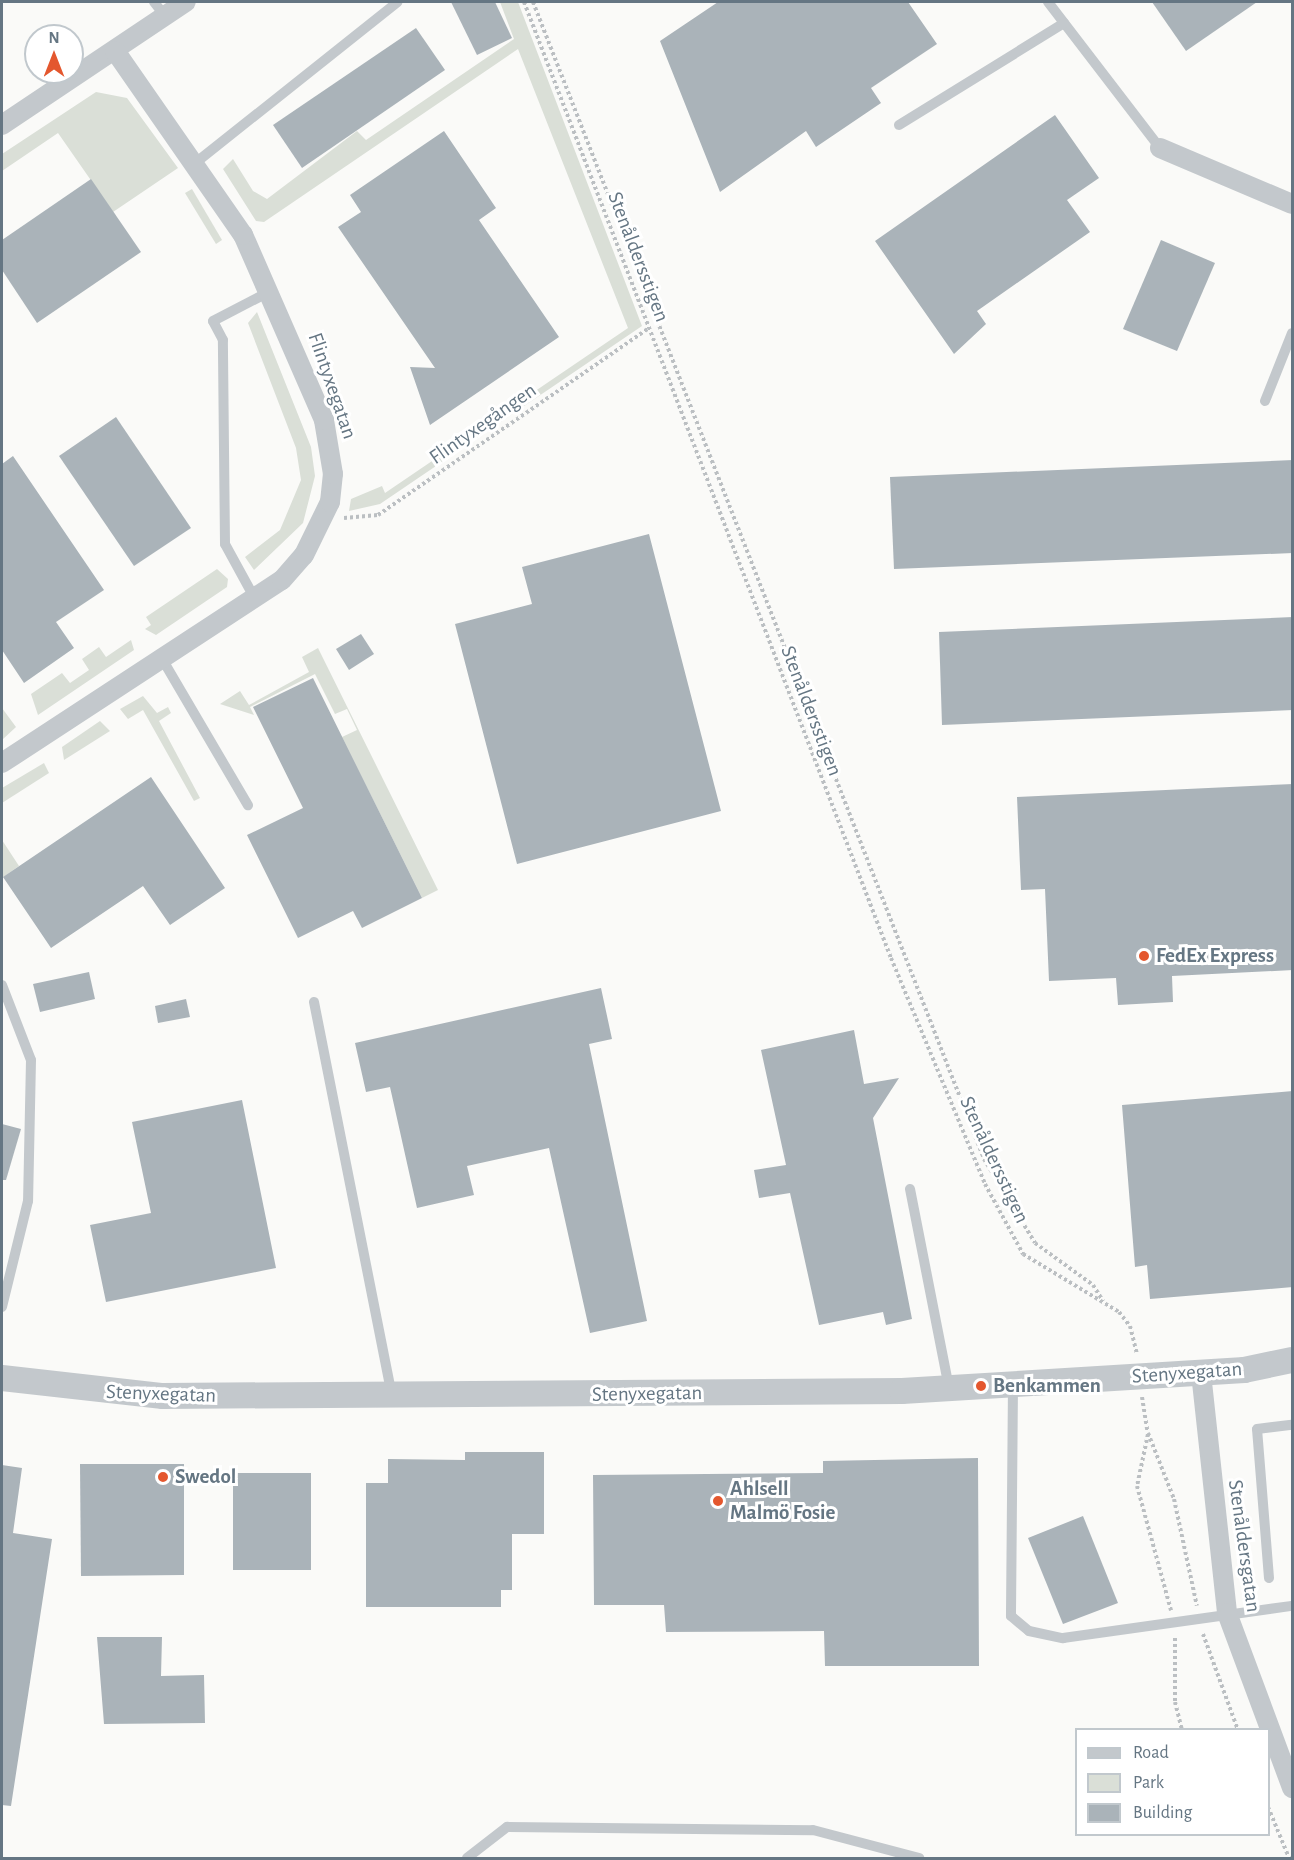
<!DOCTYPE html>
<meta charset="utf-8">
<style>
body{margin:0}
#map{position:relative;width:1294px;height:1860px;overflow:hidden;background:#fafaf8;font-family:"Alegreya Sans",sans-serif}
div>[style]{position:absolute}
.green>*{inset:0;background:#dadfd7}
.building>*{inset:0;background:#aab3b9}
.path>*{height:4px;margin-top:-2px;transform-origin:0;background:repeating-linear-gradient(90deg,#bbbfc2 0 3px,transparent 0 6px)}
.service>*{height:10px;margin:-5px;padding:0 5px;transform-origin:5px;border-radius:5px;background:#c3c8cc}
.minor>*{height:20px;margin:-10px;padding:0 10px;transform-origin:10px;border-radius:10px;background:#c3c8cc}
.tertiary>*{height:26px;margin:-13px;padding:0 13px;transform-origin:13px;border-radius:13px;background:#c3c8cc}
.dots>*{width:16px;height:16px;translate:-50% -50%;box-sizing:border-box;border:3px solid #fff;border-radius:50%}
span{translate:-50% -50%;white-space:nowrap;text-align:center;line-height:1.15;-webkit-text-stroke:6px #fff;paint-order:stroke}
.street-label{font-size:21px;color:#657683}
.poi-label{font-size:21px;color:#657683;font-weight:700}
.left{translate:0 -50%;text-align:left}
.frame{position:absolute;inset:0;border:3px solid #657683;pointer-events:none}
.legend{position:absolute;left:1075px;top:1728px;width:195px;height:108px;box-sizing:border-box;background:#fff;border:2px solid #c1c8cd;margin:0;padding:8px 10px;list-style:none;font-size:18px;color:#657683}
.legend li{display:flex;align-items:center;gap:12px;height:30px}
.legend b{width:30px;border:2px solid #c1c8cd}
.north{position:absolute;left:24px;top:24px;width:60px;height:60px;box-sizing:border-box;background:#fff;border:2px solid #c1c8cd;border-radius:50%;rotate:0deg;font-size:16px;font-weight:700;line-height:24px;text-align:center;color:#657683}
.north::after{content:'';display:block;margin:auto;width:21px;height:27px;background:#e4572e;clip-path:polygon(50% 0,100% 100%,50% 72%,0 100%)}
</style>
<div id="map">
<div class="green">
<i style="clip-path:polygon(500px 2px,518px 2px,642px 326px,380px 504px,349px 511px,351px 499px,382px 486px,385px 493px,628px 328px,518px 49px,264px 222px,256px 221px,223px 169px,233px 159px,253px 191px,267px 199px,357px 131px,366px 140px,514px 39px)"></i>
<i style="clip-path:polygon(96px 92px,127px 98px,178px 168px,113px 212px,58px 133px,2px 171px,2px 154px)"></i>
<i style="clip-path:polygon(192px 189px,222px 240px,216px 244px,185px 193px)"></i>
<i style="clip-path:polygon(257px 312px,311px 447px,315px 476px,303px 523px,254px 570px,245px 557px,280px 530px,301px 480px,296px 448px,248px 323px)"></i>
<i style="clip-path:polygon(217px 569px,228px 579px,227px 587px,156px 635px,145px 629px,151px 625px,146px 617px)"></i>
<i style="clip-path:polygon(131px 640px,134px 650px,38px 715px,31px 694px,62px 673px,70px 683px,89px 670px,82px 659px,99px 647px,106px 657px)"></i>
<i style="clip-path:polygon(318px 648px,438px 890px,422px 898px,342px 737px,357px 730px,347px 709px,335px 714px,315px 674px,250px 707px,254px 715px,220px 704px,240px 691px,249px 705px,309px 672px,302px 657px)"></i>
<i style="clip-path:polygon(143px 696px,157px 713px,168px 707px,171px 713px,159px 721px,200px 798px,194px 801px,143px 710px,128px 719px,120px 709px)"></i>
<i style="clip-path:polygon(2px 708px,16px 727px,2px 740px)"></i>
<i style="clip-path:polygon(100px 721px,110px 731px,64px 760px,62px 747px)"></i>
<i style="clip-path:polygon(44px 763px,49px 773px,2px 803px,2px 788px)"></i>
<i style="clip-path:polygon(2px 840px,19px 866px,2px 878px)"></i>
</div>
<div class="building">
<i style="clip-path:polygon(451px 2px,495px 2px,512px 38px,477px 55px)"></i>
<i style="clip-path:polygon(718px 2px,908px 2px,937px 44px,871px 88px,881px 103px,816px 147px,806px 131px,720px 192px,660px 41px)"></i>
<i style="clip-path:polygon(1152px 2px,1257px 2px,1186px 51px)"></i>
<i style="clip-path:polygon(416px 28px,445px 70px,302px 168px,273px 125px)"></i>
<i style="clip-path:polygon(1055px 115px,1099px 178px,1067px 200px,1090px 232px,977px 311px,986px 324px,954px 354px,875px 241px)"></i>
<i style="clip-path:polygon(444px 131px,496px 208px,479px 220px,559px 337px,430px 425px,410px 367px,435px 368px,338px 227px,361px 212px,350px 195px)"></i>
<i style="clip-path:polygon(91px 179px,141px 252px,37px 323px,2px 270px,2px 240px)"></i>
<i style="clip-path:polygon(1161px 240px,1215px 263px,1177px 351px,1123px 329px)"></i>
<i style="clip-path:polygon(116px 417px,191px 528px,134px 566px,59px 456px)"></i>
<i style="clip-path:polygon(13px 456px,104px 590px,56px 622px,74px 648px,24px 683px,2px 650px,2px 464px)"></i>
<i style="clip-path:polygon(1293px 460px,1293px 553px,894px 569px,890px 477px)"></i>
<i style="clip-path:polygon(649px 534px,721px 811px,517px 864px,455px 624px,532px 604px,522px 567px)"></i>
<i style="clip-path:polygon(1293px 617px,1293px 710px,942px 725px,939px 632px)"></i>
<i style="clip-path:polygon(361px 634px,374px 654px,349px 670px,336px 649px)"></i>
<i style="clip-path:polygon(313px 678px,422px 898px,362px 928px,353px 911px,298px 938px,247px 835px,303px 808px,253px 707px)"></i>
<i style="clip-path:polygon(151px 777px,225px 888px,170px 925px,143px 886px,51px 948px,3px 877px)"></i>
<i style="clip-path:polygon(1293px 784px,1293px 970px,1172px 976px,1173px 1002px,1118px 1005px,1116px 978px,1049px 981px,1045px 889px,1021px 890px,1017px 797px)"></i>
<i style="clip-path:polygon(89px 972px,95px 999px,40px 1012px,33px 984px)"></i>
<i style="clip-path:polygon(601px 988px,612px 1039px,589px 1044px,647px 1321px,590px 1333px,549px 1148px,467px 1166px,474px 1195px,417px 1208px,390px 1087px,366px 1092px,355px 1043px)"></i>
<i style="clip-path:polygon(186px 999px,190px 1017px,158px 1023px,155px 1006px)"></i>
<i style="clip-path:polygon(854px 1030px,864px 1084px,899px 1078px,873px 1118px,912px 1319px,886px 1325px,883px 1312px,819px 1325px,790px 1193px,759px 1198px,754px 1170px,786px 1165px,761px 1050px)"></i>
<i style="clip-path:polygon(1293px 1091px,1293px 1287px,1150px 1299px,1147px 1265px,1135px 1267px,1122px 1105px)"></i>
<i style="clip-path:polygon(242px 1100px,276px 1268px,106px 1302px,90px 1225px,151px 1213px,132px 1122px)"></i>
<i style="clip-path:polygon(2px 1124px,21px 1129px,6px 1180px,2px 1180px)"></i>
<i style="clip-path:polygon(465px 1452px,544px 1452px,544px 1534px,512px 1534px,512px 1590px,501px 1590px,501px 1607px,366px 1607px,366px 1483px,388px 1483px,388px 1459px,465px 1460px)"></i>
<i style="clip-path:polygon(978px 1458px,979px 1666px,825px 1666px,824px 1631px,666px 1632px,664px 1605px,594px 1605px,593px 1475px,823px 1473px,823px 1461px)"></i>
<i style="clip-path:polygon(80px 1464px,184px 1464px,184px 1575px,81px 1576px)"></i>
<i style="clip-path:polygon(2px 1465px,22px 1468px,13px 1533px,52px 1539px,11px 1806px,2px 1805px)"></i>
<i style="clip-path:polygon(233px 1473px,311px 1473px,311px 1570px,233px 1570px)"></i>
<i style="clip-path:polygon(1083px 1516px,1118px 1603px,1063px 1624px,1028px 1538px)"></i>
<i style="clip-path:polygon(97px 1637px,162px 1637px,161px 1676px,204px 1675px,205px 1723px,104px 1724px)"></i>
</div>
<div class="path">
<i style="left:524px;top:2px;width:1024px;rotate:69deg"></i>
<i style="left:891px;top:958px;width:245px;rotate:67.4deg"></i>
<i style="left:985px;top:1184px;width:80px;rotate:61.5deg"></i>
<i style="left:1023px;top:1254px;width:112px;rotate:31.1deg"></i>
<i style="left:1119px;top:1312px;width:18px;rotate:52deg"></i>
<i style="left:1130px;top:1326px;width:29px;rotate:76deg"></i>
<i style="left:533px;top:2px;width:1242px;rotate:68.7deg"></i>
<i style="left:984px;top:1159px;width:98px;rotate:58.7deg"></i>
<i style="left:1035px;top:1243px;width:72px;rotate:35.9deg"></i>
<i style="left:1093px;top:1285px;width:19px;rotate:58deg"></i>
<i style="left:344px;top:518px;width:34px;rotate:-5deg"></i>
<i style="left:378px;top:515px;width:329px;rotate:-34.6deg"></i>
<i style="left:1142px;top:1397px;width:36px;rotate:81deg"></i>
<i style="left:1148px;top:1433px;width:71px;rotate:68.5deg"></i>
<i style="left:1174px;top:1499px;width:109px;rotate:77.9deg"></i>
<i style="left:1148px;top:1434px;width:53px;rotate:101.9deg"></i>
<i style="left:1137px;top:1486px;width:129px;rotate:74.7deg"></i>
<i style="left:1203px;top:1634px;width:102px;rotate:70deg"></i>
<i style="left:1175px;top:1638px;width:64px;rotate:90deg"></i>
<i style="left:1175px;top:1702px;width:29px;rotate:76deg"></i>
<i style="left:1268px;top:1807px;width:55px;rotate:67.6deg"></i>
</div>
<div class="service">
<i style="left:154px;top:2px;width:18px;rotate:52deg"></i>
<i style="left:1048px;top:2px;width:184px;rotate:52.5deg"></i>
<i style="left:899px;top:125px;width:194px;rotate:-31.7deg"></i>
<i style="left:194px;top:164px;width:260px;rotate:-38.5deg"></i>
<i style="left:1265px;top:401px;width:73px;rotate:-68.3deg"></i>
<i style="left:254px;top:597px;width:60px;rotate:-118.7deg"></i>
<i style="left:225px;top:544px;width:204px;rotate:-90.6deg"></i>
<i style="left:223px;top:340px;width:21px;rotate:-118deg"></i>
<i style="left:213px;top:321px;width:63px;rotate:-27.4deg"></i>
<i style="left:161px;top:657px;width:172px;rotate:59.6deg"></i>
<i style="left:2px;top:985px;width:80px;rotate:68.9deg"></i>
<i style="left:31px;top:1060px;width:141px;rotate:91.2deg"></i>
<i style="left:28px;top:1201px;width:109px;rotate:103.8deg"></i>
<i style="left:314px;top:1002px;width:402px;rotate:78.8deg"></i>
<i style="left:910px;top:1189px;width:203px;rotate:78.9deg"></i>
<i style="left:1013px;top:1384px;width:232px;rotate:90.5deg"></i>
<i style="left:1011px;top:1616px;width:23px;rotate:40deg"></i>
<i style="left:1029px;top:1631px;width:35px;rotate:12deg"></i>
<i style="left:1063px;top:1638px;width:231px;rotate:-8deg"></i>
<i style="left:1269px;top:1578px;width:149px;rotate:-94.6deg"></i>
<i style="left:1257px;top:1429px;width:35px;rotate:-7deg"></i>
<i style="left:467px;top:1858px;width:51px;rotate:-37.8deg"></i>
<i style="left:507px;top:1827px;width:306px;rotate:0.6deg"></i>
<i style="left:813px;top:1830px;width:110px;rotate:14.8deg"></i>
</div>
<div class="minor">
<i style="left:2px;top:125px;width:221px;rotate:-33.8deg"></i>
<i style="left:1160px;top:148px;width:143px;rotate:23deg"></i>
<i style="left:2px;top:763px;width:334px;rotate:-33.2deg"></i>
<i style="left:282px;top:580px;width:33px;rotate:-49deg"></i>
<i style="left:304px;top:555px;width:59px;rotate:-63.9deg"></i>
<i style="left:330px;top:502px;width:28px;rotate:-84deg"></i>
<i style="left:333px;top:474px;width:55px;rotate:-99.5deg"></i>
<i style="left:324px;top:420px;width:202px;rotate:-113.6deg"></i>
<i style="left:243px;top:235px;width:224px;rotate:-124.8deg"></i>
<i style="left:1201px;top:1373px;width:241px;rotate:83.8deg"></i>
<i style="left:1227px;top:1613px;width:187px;rotate:69.6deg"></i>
</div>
<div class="tertiary">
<i style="left:2px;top:1378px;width:162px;rotate:6.4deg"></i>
<i style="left:163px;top:1396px;width:739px;rotate:-0.39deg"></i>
<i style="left:902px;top:1391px;width:343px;rotate:-3.5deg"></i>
<i style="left:1244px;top:1370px;width:49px;rotate:-11.8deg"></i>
</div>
<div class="dots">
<i style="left:1144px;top:956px;background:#e4572e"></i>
<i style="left:981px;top:1386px;background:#e4572e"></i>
<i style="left:163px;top:1477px;background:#e4572e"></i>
<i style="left:718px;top:1501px;background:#e4572e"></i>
</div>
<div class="street-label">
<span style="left:638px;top:257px;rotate:69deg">Stenåldersstigen</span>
<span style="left:332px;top:386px;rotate:71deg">Flintyxegatan</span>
<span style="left:483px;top:424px;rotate:-35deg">Flintyxegången</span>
<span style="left:811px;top:711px;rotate:69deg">Stenåldersstigen</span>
<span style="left:994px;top:1160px;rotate:65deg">Stenåldersstigen</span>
<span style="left:1187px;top:1373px;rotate:-4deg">Stenyxegatan</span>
<span style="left:161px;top:1394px;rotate:2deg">Stenyxegatan</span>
<span style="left:647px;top:1394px;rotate:-1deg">Stenyxegatan</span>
<span style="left:1244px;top:1546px;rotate:82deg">Stenåldersgatan</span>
</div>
<div class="poi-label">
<span class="left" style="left:1156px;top:956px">FedEx Express</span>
<span class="left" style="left:993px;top:1386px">Benkammen</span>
<span class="left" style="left:175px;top:1477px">Swedol</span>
<span class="left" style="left:730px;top:1501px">Ahlsell<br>Malmö Fosie</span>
</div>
<div class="frame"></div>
<ul class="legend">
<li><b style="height:8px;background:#c3c8cc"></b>Road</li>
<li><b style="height:16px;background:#dadfd7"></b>Park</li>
<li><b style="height:16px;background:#aab3b9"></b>Building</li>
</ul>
<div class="north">N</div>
</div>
